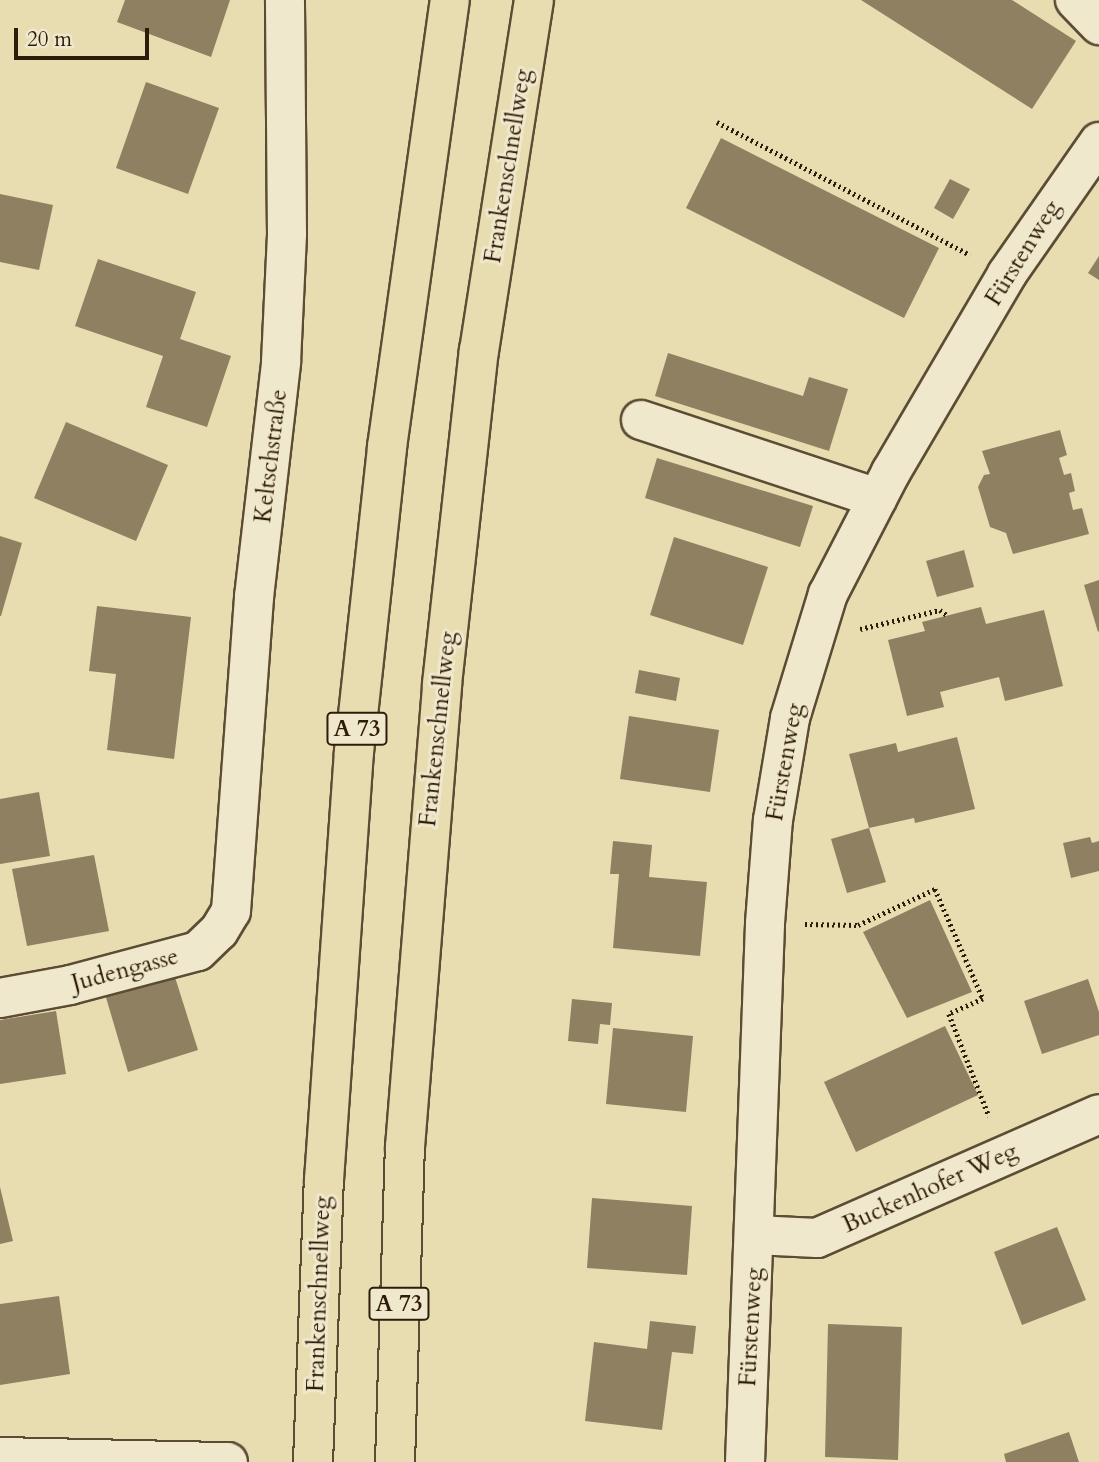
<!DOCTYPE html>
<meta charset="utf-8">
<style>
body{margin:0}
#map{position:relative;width:1099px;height:1462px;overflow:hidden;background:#e8dcb1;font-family:Cardo,serif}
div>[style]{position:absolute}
.building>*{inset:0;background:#8f8061}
.path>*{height:4.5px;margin-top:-2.25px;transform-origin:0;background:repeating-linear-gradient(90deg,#2e1c0a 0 2px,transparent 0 5.5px)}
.roads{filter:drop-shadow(2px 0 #5c4c34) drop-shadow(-2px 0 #5c4c34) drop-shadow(0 2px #5c4c34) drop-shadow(0 -2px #5c4c34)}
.minor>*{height:38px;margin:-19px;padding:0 19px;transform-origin:19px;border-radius:19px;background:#f0e8cc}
.highway>*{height:38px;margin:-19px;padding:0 19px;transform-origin:19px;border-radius:19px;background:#e8dcb1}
span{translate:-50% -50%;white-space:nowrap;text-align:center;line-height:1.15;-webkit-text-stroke:6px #f0e8cc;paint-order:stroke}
.shield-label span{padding:2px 5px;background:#f0e8cc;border:2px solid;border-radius:5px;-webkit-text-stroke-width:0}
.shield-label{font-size:23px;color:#2e1c0a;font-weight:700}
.street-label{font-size:24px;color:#2e1c0a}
.scale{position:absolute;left:14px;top:28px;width:135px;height:32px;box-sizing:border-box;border:4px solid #2e1c0a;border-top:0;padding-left:9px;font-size:21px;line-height:24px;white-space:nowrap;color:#2e1c0a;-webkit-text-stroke:5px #f0e8cc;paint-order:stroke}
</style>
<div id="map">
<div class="building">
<i style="clip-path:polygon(125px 0,230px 0,211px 57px,117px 22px)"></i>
<i style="clip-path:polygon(861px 0,1012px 0,1076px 41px,1032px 109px)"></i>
<i style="clip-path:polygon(146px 82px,219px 108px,188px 194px,116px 168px)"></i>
<i style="clip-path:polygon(721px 138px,939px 248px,904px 318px,686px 208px)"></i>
<i style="clip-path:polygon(950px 179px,970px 189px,953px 219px,934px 208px)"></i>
<i style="clip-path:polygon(0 194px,53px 205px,39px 270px,0 262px)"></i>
<i style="clip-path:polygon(1099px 256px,1099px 280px,1088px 273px)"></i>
<i style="clip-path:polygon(98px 259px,196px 292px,180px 339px,231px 356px,207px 427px,146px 407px,163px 356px,75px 326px)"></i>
<i style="clip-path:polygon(668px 353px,803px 396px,809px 377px,848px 389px,829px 451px,655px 396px)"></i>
<i style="clip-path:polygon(66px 422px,168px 465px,136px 541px,34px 498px)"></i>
<i style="clip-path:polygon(1060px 430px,1067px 455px,1059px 458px,1064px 475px,1071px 473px,1075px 491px,1069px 493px,1073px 510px,1082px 508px,1089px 534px,1013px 554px,1006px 533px,990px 527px,978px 487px,984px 475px,990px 474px,982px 451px)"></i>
<i style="clip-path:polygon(657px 458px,813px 506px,800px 547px,645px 498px)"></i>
<i style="clip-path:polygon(0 536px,22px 543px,1px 616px,0 616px)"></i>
<i style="clip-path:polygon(674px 537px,768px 567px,743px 645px,650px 615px)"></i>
<i style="clip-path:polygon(964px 550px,974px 587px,937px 597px,926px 561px)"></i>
<i style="clip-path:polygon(1099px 580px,1099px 631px,1098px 632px,1084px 585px)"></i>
<i style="clip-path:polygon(97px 606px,191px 617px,174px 759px,107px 750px,116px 674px,89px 671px)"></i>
<i style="clip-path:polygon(981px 607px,986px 624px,1044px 610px,1063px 686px,1005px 701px,999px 677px,940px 692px,944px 707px,907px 716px,888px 640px,925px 631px,922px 622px)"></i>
<i style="clip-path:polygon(639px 670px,680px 678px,676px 701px,635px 693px)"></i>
<i style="clip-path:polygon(629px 716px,719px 730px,710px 792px,620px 779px)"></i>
<i style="clip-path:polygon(957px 737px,975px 809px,915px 823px,914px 818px,869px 828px,886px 882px,847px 893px,831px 839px,869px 828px,849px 754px,896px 743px,898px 752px)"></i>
<i style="clip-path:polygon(39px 792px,50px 856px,0 864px,0 799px)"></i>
<i style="clip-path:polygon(1090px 837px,1092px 843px,1099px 841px,1099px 871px,1071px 878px,1063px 843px)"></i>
<i style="clip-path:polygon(613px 841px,652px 845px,649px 877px,707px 882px,700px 956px,613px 948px,619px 874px,610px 874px)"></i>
<i style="clip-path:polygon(94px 855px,109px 931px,27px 946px,12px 869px)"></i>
<i style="clip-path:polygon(930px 900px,972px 992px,907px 1018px,863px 932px)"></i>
<i style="clip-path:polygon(174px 974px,198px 1050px,128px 1072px,105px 994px)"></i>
<i style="clip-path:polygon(1088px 979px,1099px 1012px,1099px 1035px,1042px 1054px,1024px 1001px)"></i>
<i style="clip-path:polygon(572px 999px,612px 1003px,610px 1025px,600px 1024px,598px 1044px,568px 1041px)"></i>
<i style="clip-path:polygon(56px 1011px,66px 1074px,0 1084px,0 1020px)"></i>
<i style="clip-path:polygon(945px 1026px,978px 1095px,856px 1152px,824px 1082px)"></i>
<i style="clip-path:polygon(613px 1028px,693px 1036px,686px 1112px,606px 1104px)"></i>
<i style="clip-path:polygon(0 1187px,13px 1241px,0 1244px)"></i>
<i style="clip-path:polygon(592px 1198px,692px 1206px,687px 1275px,587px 1268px)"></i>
<i style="clip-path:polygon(1057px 1227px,1086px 1300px,1022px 1325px,994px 1252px)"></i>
<i style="clip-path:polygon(59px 1296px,70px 1374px,0 1385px,0 1304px)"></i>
<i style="clip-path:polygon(650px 1321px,696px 1326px,693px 1354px,672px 1352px,662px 1430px,585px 1421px,594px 1342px,647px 1349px)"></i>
<i style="clip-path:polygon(828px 1324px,902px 1327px,898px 1460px,825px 1457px)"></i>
<i style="clip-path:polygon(1069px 1432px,1079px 1462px,1006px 1462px,1004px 1454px)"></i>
</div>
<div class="path">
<i style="left:717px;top:122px;width:286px;rotate:27.7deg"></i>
<i style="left:860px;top:629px;width:82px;rotate:-13.4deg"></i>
<i style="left:940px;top:610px;width:9px;rotate:36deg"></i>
<i style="left:805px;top:924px;width:53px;rotate:1.1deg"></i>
<i style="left:858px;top:925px;width:85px;rotate:-25.1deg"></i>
<i style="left:935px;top:889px;width:120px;rotate:66.4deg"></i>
<i style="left:983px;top:999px;width:37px;rotate:156deg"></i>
<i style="left:949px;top:1014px;width:110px;rotate:68.6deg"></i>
</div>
<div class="roads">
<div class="minor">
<i style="left:1075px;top:0;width:35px;rotate:46deg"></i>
<i style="left:641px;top:420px;width:249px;rotate:18.3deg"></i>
<i style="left:0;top:998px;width:71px;rotate:-10.5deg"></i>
<i style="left:70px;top:985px;width:132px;rotate:-14.9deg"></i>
<i style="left:198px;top:951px;width:29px;rotate:-44deg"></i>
<i style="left:219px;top:931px;width:23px;rotate:-59deg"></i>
<i style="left:231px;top:911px;width:315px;rotate:-85.8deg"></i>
<i style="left:254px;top:597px;width:237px;rotate:-83.4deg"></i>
<i style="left:281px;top:362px;width:128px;rotate:-87.3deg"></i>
<i style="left:287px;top:234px;width:234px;rotate:-90.5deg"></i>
<i style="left:755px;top:1235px;width:62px;rotate:2.8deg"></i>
<i style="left:817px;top:1238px;width:308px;rotate:-23.7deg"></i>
<i style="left:0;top:1457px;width:228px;rotate:1.3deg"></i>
<i style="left:745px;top:1462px;width:539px;rotate:-87.87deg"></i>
<i style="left:765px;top:923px;width:103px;rotate:-85.6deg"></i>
<i style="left:773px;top:820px;width:103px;rotate:-80.5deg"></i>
<i style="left:790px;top:718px;width:130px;rotate:-73deg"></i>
<i style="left:828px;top:594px;width:137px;rotate:-62.7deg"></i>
<i style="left:891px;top:472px;width:229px;rotate:-59.6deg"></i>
<i style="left:1007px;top:274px;width:161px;rotate:-55.1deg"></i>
</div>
<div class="highway">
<i style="left:313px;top:1462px;width:282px;rotate:-87.8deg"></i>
<i style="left:324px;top:1180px;width:429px;rotate:-86deg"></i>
<i style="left:354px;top:752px;width:307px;rotate:-83.8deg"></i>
<i style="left:387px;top:447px;width:451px;rotate:-82deg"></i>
<i style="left:395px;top:1462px;width:315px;rotate:-88.2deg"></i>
<i style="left:405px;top:1147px;width:464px;rotate:-85.4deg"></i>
<i style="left:442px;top:684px;width:335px;rotate:-83.7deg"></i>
<i style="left:479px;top:351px;width:355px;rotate:-81.1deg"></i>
</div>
</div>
<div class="shield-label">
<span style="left:357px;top:729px">A 73</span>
<span style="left:399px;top:1304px">A 73</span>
</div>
<div class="street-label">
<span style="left:508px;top:166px;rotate:-81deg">Frankenschnellweg</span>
<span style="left:1023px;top:253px;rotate:-58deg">Fürstenweg</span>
<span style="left:271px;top:456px;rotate:-83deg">Keltschstraße</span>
<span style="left:438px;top:729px;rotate:-84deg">Frankenschnellweg</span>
<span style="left:785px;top:762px;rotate:-80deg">Fürstenweg</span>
<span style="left:125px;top:970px;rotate:-15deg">Judengasse</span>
<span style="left:930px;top:1188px;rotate:-24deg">Buckenhofer Weg</span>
<span style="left:319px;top:1294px;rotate:-88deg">Frankenschnellweg</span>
<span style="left:751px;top:1327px;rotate:-87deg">Fürstenweg</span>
</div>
<div class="scale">20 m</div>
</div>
